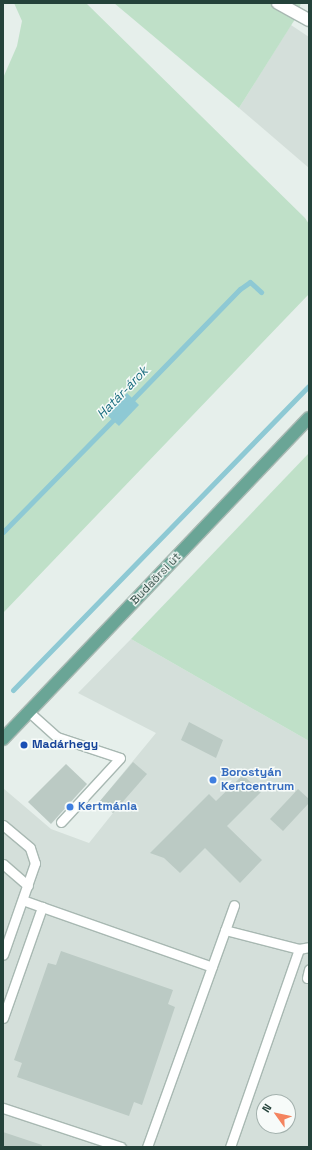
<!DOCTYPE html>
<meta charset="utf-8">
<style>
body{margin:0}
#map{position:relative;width:312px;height:1150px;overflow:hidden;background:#e6efeb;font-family:"Space Grotesk",sans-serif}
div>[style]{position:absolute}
.built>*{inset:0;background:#d4dfda}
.green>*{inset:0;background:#bfe0c8}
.water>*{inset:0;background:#8ec9d4}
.stream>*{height:5px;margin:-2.5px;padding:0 2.5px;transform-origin:2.5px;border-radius:2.5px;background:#8ec9d4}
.building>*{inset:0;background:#bbcac4}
.roads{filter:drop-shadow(1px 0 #a8b8b2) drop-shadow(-1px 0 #a8b8b2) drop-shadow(0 1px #a8b8b2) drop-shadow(0 -1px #a8b8b2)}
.service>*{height:9px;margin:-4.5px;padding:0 4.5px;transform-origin:4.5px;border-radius:4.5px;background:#fff}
.minor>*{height:12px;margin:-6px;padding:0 6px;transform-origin:6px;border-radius:6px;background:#fff}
.primary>*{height:12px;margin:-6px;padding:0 6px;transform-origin:6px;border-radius:6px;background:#6aa596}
.dots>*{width:11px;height:11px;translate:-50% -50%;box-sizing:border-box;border:2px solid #f7fbf9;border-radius:50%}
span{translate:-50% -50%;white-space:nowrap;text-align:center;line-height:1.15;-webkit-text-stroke:3px #f7fbf9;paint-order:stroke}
.street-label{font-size:12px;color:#24423a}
.transit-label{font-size:12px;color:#164399;font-weight:700}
.left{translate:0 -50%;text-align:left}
.shop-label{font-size:12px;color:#366cbe;font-weight:700}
.water-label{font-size:13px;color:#1c6f80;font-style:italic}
.frame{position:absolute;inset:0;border:4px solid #24423a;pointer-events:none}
.north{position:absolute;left:256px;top:1094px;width:40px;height:40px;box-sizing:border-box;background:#f7fbf9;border:1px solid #a3b1ad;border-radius:50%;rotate:303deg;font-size:11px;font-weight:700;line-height:16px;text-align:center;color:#24423a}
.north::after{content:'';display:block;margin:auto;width:14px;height:18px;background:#f4845f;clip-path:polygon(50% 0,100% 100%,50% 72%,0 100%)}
</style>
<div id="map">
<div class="built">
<i style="clip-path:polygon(291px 25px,309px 37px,309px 168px,239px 108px)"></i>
<i style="clip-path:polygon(evenodd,131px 639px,309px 741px,309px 1147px,3px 1147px,3px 788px,51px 829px,89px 843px,113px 813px,100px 801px,156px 733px,78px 693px,131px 639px,264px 1102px,288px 1102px,288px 1126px,264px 1126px,264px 1102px)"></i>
</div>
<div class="green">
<i style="clip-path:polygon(14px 3px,86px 3px,305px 218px,309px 224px,309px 294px,3px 613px,3px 78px,17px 46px,22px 21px)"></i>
<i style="clip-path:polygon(114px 3px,301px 3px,297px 16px,239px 108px)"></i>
<i style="clip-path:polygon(309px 453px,309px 741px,131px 639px)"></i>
</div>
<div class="water">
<i style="clip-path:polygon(127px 393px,139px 405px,119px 426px,106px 414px)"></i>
</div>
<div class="stream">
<i style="left:129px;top:403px;width:159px;rotate:-45.8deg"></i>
<i style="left:240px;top:289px;width:12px;rotate:-35deg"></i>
<i style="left:250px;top:282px;width:15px;rotate:42deg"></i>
<i style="left:3px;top:532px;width:163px;rotate:-45.5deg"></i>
<i style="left:13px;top:690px;width:424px;rotate:-45.8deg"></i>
</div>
<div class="building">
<i style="clip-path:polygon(189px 722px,223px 740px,216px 758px,181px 740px)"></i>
<i style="clip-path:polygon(133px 762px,147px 774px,113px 813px,100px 801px)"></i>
<i style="clip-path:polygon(66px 764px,87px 784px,51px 824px,28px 802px)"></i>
<i style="clip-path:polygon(243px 775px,261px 792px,227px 826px,262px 860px,240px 883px,205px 848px,180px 873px,164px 858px,150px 853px,209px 794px,216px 801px)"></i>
<i style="clip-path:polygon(298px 789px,309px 799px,309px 803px,283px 831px,270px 819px)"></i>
<i style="clip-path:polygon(61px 951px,173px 990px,168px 1004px,175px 1007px,142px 1105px,134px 1102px,129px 1116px,17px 1077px,22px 1063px,14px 1060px,48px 963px,56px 965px)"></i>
<i style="clip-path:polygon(3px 1132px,42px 1145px,41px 1147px,3px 1147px)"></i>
</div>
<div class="roads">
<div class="service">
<i style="left:29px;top:712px;width:38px;rotate:42deg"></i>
<i style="left:57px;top:737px;width:66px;rotate:18.4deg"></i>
<i style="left:120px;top:758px;width:87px;rotate:132.7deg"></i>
<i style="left:3px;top:825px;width:35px;rotate:40deg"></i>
<i style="left:30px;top:848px;width:16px;rotate:72deg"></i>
<i style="left:35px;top:863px;width:97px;rotate:109.2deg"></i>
<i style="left:3px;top:864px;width:33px;rotate:41deg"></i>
<i style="left:42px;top:907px;width:180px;rotate:19.4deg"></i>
<i style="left:225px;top:930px;width:76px;rotate:14.4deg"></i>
<i style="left:299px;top:949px;width:210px;rotate:109.2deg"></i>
<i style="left:299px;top:949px;width:10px;rotate:-11deg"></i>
<i style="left:307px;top:978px;width:9px;rotate:-77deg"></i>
<i style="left:3px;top:1018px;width:118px;rotate:-70.6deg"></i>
<i style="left:42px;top:907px;width:20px;rotate:-160deg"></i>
<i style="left:3px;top:1108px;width:124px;rotate:18.3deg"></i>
<i style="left:147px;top:1147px;width:257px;rotate:-70.2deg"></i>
</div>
<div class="minor">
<i style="left:278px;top:3px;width:35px;rotate:29deg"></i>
</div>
<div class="primary">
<i style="left:3px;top:739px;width:443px;rotate:-46.4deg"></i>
</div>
</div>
<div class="dots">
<i style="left:24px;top:745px;background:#1a4fb4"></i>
<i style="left:213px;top:780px;background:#3f7fe0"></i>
<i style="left:70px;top:807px;background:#3f7fe0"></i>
</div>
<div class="street-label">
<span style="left:156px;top:579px;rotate:-46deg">Budaörsi út</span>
</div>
<div class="transit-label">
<span class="left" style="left:32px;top:745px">Madárhegy</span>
</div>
<div class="shop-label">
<span class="left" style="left:221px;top:780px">Borostyán<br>Kertcentrum</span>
<span class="left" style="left:78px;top:807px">Kertmánia</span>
</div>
<div class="water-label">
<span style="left:123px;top:393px;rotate:-46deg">Határ-árok</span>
</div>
<div class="frame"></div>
<div class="north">N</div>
</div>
